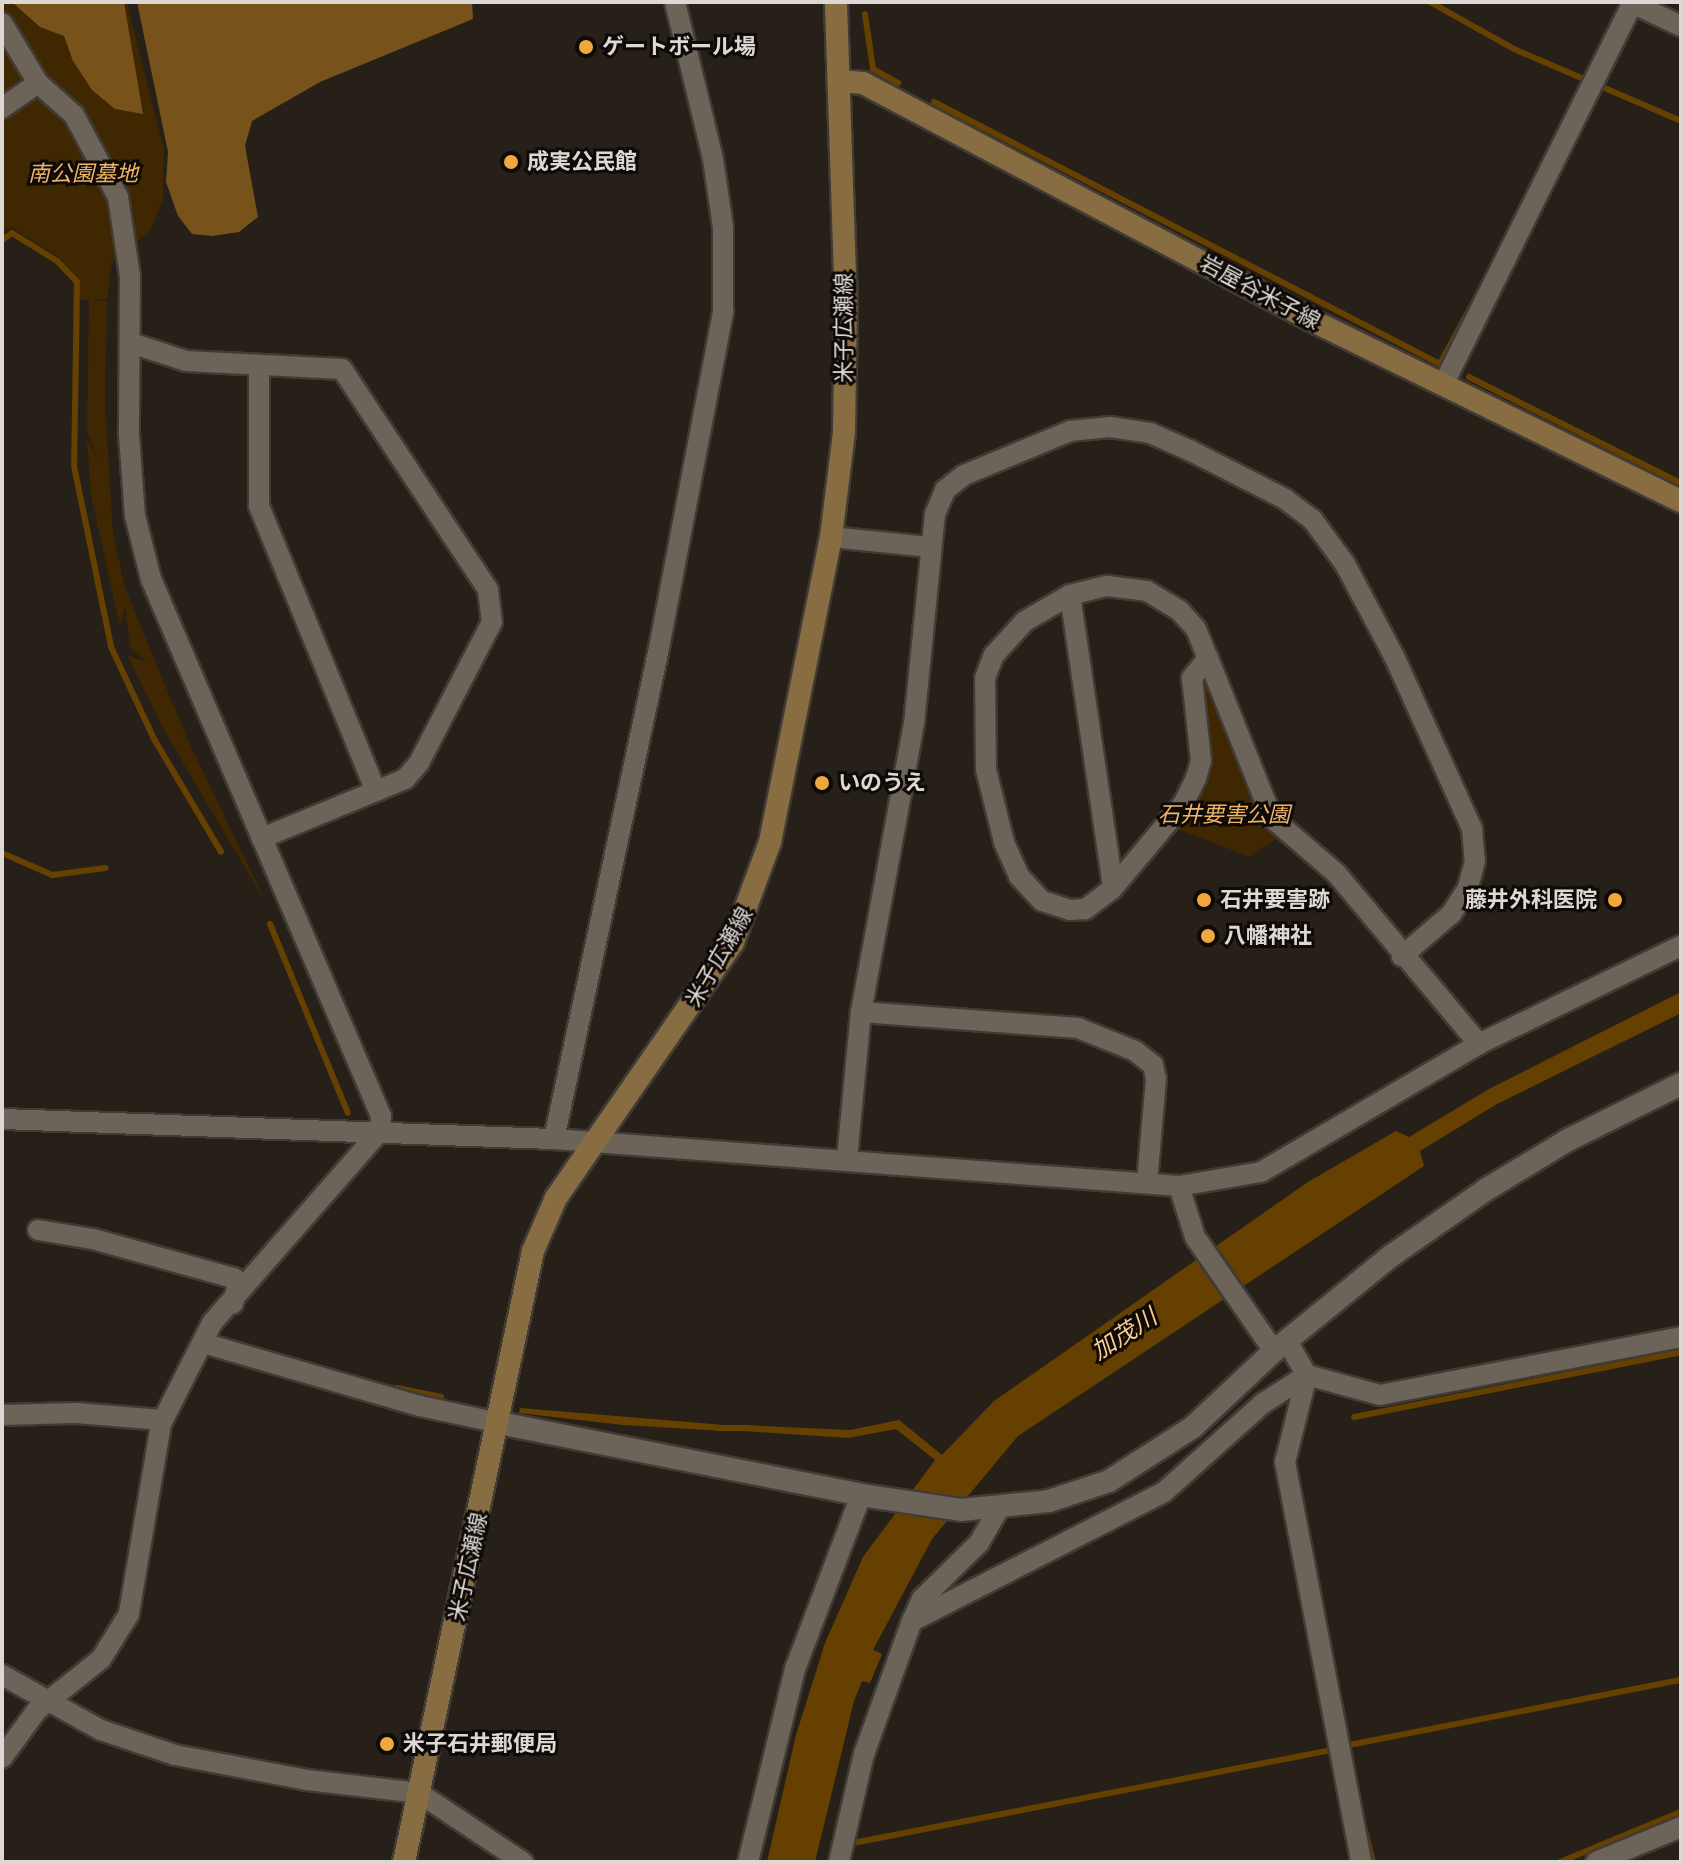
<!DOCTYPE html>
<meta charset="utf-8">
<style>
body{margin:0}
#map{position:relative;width:1683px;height:1864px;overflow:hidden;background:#272018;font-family:Lora,"Noto Sans JP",serif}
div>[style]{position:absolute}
.green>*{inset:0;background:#3f2702}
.forest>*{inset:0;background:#78521b}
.water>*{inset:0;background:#654001}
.stream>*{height:6px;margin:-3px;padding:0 3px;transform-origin:3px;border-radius:3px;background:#654001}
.roads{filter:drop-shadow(2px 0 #413b36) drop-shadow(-2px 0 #413b36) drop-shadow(0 2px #413b36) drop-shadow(0 -2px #413b36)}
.minor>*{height:20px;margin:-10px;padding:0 10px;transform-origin:10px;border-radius:10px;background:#6c6359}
.tertiary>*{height:22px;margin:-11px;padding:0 11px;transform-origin:11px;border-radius:11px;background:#6c6359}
.secondary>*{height:22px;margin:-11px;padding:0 11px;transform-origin:11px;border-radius:11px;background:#886d42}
.dots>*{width:22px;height:22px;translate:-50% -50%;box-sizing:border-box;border:4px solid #0e0a07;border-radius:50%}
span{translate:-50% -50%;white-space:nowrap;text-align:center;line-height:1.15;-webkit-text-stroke:6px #0e0a07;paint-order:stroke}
.poi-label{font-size:22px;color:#ddd8d3;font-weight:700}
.left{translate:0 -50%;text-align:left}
.right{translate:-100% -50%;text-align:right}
.park-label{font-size:22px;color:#efb468;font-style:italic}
.street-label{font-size:22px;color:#ddd8d3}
.water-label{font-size:24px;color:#fbcc90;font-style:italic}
.frame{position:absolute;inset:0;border:4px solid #ddd8d3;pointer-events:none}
</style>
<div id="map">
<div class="green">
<i style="clip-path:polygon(2px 2px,127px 2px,164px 150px,163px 199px,151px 230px,112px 262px,107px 299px,94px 300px,107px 301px,105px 402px,113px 533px,125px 588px,186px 736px,267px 905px,165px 732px,127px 655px,148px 663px,130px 647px,125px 606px,120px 627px,91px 495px,87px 438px,100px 464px,87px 430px,89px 300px,80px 300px,80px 281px,58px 257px,11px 227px,2px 233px)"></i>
<i style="clip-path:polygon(1207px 684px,1261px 820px,1277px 838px,1250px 857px,1175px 828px,1205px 788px,1209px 768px,1201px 686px)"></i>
</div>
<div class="forest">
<i style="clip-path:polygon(12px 2px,124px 2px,143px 114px,115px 109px,92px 90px,73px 61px,64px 36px,40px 27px)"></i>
<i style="clip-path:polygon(137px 2px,472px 2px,473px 19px,320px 82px,252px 121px,245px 146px,258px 217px,239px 232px,212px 236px,192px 234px,178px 216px,166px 182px,168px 152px)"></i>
</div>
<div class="water">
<i style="clip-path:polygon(1681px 992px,1681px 1013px,1497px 1104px,1420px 1151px,1424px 1166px,1018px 1436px,932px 1539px,873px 1650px,882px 1654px,870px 1683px,862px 1681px,854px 1701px,815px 1862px,767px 1862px,796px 1735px,825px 1643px,863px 1557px,935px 1460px,896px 1429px,848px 1438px,743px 1431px,743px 1425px,850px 1430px,899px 1420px,942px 1455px,994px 1401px,1308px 1182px,1396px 1131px,1409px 1137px,1489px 1089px)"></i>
<i style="clip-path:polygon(520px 1408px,724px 1425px,724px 1431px,623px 1425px,519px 1413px)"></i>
</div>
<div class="stream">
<i style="left:1430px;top:2px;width:96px;rotate:29.2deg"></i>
<i style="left:1514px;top:49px;width:182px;rotate:23.3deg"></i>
<i style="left:865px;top:14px;width:56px;rotate:81.7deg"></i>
<i style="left:873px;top:69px;width:29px;rotate:29deg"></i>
<i style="left:934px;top:102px;width:570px;rotate:27.37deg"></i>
<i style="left:1440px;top:364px;width:74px;rotate:-61.7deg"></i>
<i style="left:2px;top:240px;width:12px;rotate:-35deg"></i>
<i style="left:12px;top:233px;width:53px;rotate:31.9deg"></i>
<i style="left:57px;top:261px;width:29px;rotate:46deg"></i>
<i style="left:77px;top:282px;width:184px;rotate:90.9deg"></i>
<i style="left:74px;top:466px;width:185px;rotate:78.4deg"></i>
<i style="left:111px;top:647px;width:102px;rotate:64.9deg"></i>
<i style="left:154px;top:739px;width:131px;rotate:59.3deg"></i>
<i style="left:1469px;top:377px;width:237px;rotate:26.6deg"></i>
<i style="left:2px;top:853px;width:55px;rotate:23.7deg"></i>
<i style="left:52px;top:875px;width:54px;rotate:-7.4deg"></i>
<i style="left:270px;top:924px;width:204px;rotate:67.6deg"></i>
<i style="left:397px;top:1388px;width:45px;rotate:11.6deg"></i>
<i style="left:1354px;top:1417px;width:333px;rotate:-11.2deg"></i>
<i style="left:717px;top:1428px;width:32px"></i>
<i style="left:1349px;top:1745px;width:338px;rotate:-11.1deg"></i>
<i style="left:1363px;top:1823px;width:40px;rotate:75.6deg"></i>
<i style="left:853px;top:1843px;width:488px;rotate:-11deg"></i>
<i style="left:1560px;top:1862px;width:131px;rotate:-22.5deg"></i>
</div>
<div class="roads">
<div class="minor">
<i style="left:1630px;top:2px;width:56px;rotate:25.2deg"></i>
<i style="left:2px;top:23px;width:70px;rotate:59deg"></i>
<i style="left:38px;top:83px;width:48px;rotate:41.6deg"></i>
<i style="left:74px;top:115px;width:93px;rotate:61.8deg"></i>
<i style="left:118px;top:197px;width:80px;rotate:81.4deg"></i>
<i style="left:130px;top:276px;width:159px;rotate:90.4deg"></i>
<i style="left:129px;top:435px;width:81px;rotate:85.8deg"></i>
<i style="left:135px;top:516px;width:65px;rotate:75.7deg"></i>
<i style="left:151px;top:579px;width:584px;rotate:66.81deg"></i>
<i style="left:381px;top:1116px;width:15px;rotate:94deg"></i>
<i style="left:380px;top:1131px;width:255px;rotate:131.2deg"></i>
<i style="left:212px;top:1323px;width:113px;rotate:116.8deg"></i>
<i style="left:161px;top:1424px;width:193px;rotate:99.6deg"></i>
<i style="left:129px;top:1614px;width:53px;rotate:121.9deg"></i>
<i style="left:101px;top:1659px;width:82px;rotate:141.4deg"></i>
<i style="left:37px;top:1710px;width:59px;rotate:126.1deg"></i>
<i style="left:2px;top:108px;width:44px;rotate:-34.8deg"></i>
<i style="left:131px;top:343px;width:58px;rotate:18.1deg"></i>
<i style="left:186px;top:361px;width:156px;rotate:2.9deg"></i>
<i style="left:342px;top:369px;width:265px;rotate:56.5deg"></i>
<i style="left:488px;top:590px;width:32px;rotate:83deg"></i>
<i style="left:492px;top:622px;width:159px;rotate:117.4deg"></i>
<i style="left:419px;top:763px;width:21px;rotate:131deg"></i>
<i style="left:405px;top:779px;width:155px;rotate:157.6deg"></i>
<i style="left:259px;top:365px;width:141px;rotate:90deg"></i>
<i style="left:259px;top:506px;width:308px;rotate:67.7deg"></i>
<i style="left:1444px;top:383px;width:423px;rotate:-63.6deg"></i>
<i style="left:831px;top:537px;width:100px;rotate:5.8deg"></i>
<i style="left:1070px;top:595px;width:294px;rotate:81.6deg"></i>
<i style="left:1208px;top:658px;width:26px;rotate:129deg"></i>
<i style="left:1192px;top:678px;width:83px;rotate:83.8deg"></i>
<i style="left:1201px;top:761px;width:18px;rotate:106deg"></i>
<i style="left:1196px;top:778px;width:28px;rotate:116deg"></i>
<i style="left:1184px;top:803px;width:112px;rotate:129.9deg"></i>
<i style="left:1112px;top:889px;width:34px;rotate:143deg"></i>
<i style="left:1085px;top:909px;width:15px;rotate:176deg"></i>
<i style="left:1070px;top:910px;width:29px;rotate:-162deg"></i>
<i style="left:1042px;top:901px;width:34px;rotate:-133deg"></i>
<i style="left:1019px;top:876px;width:37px;rotate:-114deg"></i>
<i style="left:1004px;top:842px;width:74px;rotate:-104deg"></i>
<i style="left:986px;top:770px;width:92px;rotate:-90.6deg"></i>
<i style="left:985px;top:678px;width:25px;rotate:-69deg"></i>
<i style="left:994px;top:655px;width:46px;rotate:-47.6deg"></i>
<i style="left:1025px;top:621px;width:52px;rotate:-30deg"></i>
<i style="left:1070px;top:595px;width:38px;rotate:-14deg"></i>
<i style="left:1107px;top:586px;width:40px;rotate:7.1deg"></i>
<i style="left:1147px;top:591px;width:37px;rotate:31deg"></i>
<i style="left:1179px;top:610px;width:25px;rotate:48deg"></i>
<i style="left:1196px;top:629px;width:31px;rotate:68deg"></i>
<i style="left:1208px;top:658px;width:172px;rotate:68.2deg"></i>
<i style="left:1272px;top:818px;width:84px;rotate:40.7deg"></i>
<i style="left:1336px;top:873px;width:223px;rotate:50.1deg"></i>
<i style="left:861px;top:1012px;width:218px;rotate:4.2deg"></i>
<i style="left:1078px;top:1028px;width:61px;rotate:22deg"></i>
<i style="left:1135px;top:1051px;width:23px;rotate:38deg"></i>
<i style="left:1153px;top:1065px;width:14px;rotate:78deg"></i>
<i style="left:1156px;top:1079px;width:103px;rotate:95deg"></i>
<i style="left:2px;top:1119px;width:552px;rotate:2.08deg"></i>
<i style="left:554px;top:1139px;width:627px;rotate:4.3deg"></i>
<i style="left:1179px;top:1186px;width:83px;rotate:-9.7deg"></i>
<i style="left:1261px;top:1172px;width:253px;rotate:-30.4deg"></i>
<i style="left:1479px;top:1044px;width:225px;rotate:-25.9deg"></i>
<i style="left:554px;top:1139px;width:502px;rotate:-77.93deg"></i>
<i style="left:659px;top:648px;width:343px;rotate:-79.2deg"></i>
<i style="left:723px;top:311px;width:84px;rotate:-90deg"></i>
<i style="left:723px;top:227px;width:69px;rotate:-98.4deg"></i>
<i style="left:713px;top:159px;width:162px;rotate:-103.6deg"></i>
<i style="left:847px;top:1159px;width:148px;rotate:-84.6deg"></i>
<i style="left:861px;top:1012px;width:293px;rotate:-79.6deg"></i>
<i style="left:914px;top:724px;width:211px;rotate:-84.3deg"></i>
<i style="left:935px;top:514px;width:26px;rotate:-67deg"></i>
<i style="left:945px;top:490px;width:24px;rotate:-38deg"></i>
<i style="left:964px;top:475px;width:115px;rotate:-22.5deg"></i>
<i style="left:1070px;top:431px;width:40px;rotate:-5.7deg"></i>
<i style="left:1110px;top:427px;width:40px;rotate:8.5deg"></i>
<i style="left:1150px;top:433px;width:43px;rotate:23.6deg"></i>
<i style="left:1189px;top:450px;width:108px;rotate:27deg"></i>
<i style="left:1285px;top:499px;width:34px;rotate:37deg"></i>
<i style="left:1312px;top:519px;width:56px;rotate:53.7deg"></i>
<i style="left:1345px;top:564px;width:104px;rotate:62deg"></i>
<i style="left:1394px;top:656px;width:190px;rotate:65.7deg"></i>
<i style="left:1472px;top:829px;width:32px;rotate:85deg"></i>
<i style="left:1475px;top:861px;width:28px;rotate:105deg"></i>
<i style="left:1468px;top:888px;width:31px;rotate:123deg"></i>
<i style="left:1451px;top:914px;width:65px;rotate:139.4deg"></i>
<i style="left:1179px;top:1186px;width:53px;rotate:72.6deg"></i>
<i style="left:1195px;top:1237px;width:139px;rotate:55.3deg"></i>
<i style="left:38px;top:1230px;width:56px;rotate:9.3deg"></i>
<i style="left:93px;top:1239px;width:146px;rotate:15.5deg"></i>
<i style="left:234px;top:1278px;width:6px;rotate:45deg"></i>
<i style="left:238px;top:1282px;width:22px;rotate:103deg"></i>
<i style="left:1287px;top:1341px;width:39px;rotate:60deg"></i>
<i style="left:1307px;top:1375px;width:76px;rotate:15.3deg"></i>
<i style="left:1380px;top:1395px;width:307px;rotate:-10.9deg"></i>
<i style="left:203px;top:1343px;width:226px;rotate:16.2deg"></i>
<i style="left:420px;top:1406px;width:81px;rotate:12.1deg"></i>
<i style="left:1307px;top:1375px;width:90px;rotate:104.2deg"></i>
<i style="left:1285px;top:1462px;width:407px;rotate:79.2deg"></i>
<i style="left:2px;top:1415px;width:74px;rotate:-1.5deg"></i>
<i style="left:76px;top:1413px;width:87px;rotate:4.6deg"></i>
<i style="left:912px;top:1621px;width:283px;rotate:-27.1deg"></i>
<i style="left:1164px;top:1492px;width:132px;rotate:-41.9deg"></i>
<i style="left:1262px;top:1404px;width:54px;rotate:-32.8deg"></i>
<i style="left:2px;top:1675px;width:113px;rotate:29.1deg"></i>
<i style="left:101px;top:1730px;width:78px;rotate:18.7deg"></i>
<i style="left:175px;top:1755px;width:134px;rotate:10.7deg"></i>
<i style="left:307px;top:1780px;width:113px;rotate:6.6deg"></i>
<i style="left:419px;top:1793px;width:125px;rotate:33.6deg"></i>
<i style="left:748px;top:1862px;width:199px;rotate:-76.3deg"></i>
<i style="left:795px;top:1669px;width:186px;rotate:-69.2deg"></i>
<i style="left:839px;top:1862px;width:111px;rotate:-77deg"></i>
<i style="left:864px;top:1754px;width:141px;rotate:-70.2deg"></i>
<i style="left:912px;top:1621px;width:24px;rotate:-66deg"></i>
<i style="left:922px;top:1599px;width:80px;rotate:-44.5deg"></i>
<i style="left:979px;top:1543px;width:39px;rotate:-60deg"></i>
<i style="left:1596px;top:1862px;width:92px;rotate:-22.4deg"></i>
</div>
<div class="tertiary">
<i style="left:499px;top:1423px;width:369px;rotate:11.2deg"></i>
<i style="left:861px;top:1495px;width:101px;rotate:8.5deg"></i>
<i style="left:961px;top:1510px;width:88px;rotate:-5.8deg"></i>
<i style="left:1049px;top:1501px;width:63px;rotate:-18.4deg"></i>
<i style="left:1109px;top:1481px;width:100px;rotate:-32.7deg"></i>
<i style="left:1193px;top:1427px;width:111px;rotate:-43.2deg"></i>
<i style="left:1274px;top:1351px;width:151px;rotate:-39.1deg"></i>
<i style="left:1391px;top:1256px;width:117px;rotate:-34.9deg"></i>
<i style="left:1487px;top:1189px;width:95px;rotate:-31.2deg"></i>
<i style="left:1568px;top:1140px;width:126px;rotate:-26.4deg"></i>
</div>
<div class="secondary">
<i style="left:841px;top:81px;width:22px;rotate:5deg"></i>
<i style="left:863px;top:83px;width:507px;rotate:27.88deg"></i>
<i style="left:1311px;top:320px;width:412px;rotate:26.1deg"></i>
<i style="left:404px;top:1862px;width:624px;rotate:-78.08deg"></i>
<i style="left:533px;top:1251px;width:58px;rotate:-66.5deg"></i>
<i style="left:556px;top:1198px;width:311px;rotate:-55.3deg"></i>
<i style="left:733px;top:942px;width:107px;rotate:-69.7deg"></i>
<i style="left:770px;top:842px;width:311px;rotate:-78.7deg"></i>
<i style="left:831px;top:537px;width:106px;rotate:-82.9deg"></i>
<i style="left:844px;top:432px;width:126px;rotate:-89.1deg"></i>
<i style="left:846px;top:306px;width:304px;rotate:-91.9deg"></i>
</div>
</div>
<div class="dots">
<i style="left:586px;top:47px;background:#efa73e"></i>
<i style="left:511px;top:162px;background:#efa73e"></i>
<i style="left:822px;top:783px;background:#efa73e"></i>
<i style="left:1204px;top:900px;background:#efa73e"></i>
<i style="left:1615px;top:900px;background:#efa73e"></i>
<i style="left:1208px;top:936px;background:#efa73e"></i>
<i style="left:387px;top:1744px;background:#efa73e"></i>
</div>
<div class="poi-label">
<span class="left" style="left:602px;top:47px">ゲートボール場</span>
<span class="left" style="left:527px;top:162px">成実公民館</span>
<span class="left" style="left:838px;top:783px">いのうえ</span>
<span class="left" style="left:1220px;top:900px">石井要害跡</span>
<span class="right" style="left:1597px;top:900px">藤井外科医院</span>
<span class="left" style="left:1224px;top:936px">八幡神社</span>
<span class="left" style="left:403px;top:1744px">米子石井郵便局</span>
</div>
<div class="park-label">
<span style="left:83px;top:174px">南公園墓地</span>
<span style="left:1224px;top:815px">石井要害公園</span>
</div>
<div class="street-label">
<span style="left:1260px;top:292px;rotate:28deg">岩屋谷米子線</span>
<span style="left:844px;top:328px;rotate:-90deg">米子広瀬線</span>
<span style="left:719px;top:957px;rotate:-60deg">米子広瀬線</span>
<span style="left:468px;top:1567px;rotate:-78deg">米子広瀬線</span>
</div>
<div class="water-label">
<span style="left:1124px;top:1334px;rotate:-33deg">加茂川</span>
</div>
<div class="frame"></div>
</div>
